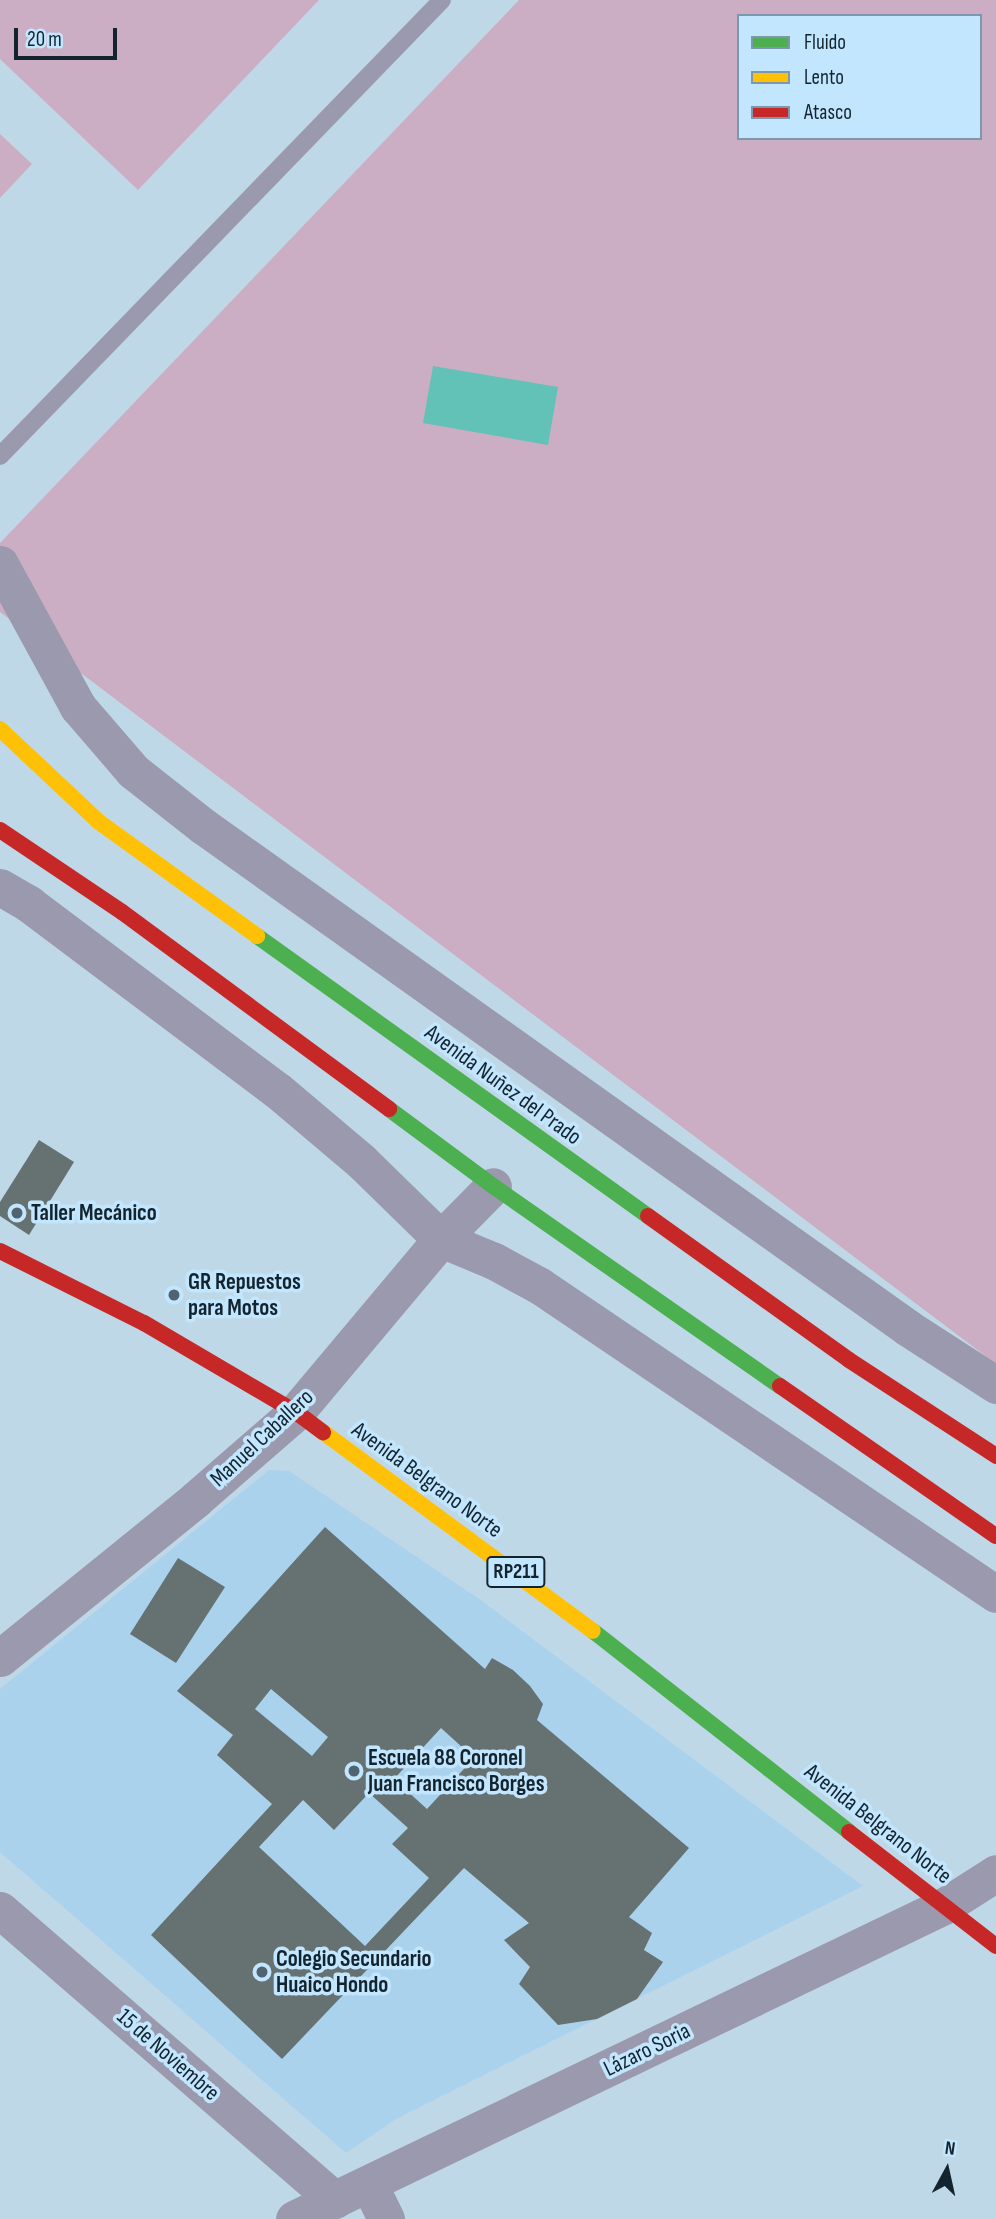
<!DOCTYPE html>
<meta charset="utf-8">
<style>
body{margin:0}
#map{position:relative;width:996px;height:2219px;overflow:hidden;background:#bfd8e8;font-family:"Sofia Sans Condensed",sans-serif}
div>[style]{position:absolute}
.built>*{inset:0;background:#abd2ed}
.green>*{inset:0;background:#cbaec3}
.water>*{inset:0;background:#62c2b7}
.building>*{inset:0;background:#657271}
.lane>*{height:18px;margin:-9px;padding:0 9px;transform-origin:9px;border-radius:9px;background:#9b99ad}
.street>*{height:37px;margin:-18.5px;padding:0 18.5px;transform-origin:18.5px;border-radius:18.5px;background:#9b99ad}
.fast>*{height:16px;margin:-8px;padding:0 8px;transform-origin:8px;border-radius:8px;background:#4caf50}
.slow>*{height:16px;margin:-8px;padding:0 8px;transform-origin:8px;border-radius:8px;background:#ffc107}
.jam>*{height:16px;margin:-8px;padding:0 8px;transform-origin:8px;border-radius:8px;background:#c62828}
.dots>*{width:19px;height:19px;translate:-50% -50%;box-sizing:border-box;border:4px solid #c3e6ff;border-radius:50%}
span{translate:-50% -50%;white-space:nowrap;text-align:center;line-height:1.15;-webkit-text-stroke:7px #c3e6ff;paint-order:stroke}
.shield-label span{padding:2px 5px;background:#c3e6ff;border:2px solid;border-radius:5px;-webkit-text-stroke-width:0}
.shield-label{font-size:21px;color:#13242f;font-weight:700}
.street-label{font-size:23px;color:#13242f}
.poi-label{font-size:23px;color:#13242f;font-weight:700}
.left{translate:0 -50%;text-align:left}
.legend{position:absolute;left:737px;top:14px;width:245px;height:126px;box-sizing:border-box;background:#c3e6ff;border:2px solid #7d98ac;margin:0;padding:9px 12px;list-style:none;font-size:21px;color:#13242f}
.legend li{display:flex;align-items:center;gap:14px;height:35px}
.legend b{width:35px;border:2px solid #7d98ac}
.north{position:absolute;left:912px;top:2135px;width:70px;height:70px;-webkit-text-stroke:5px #c3e6ff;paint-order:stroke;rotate:8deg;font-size:19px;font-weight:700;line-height:28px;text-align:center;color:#13242f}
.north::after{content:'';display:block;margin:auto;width:24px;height:32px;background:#13242f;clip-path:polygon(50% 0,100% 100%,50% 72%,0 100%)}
.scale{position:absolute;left:14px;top:28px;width:103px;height:32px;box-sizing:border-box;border:4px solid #13242f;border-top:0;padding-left:9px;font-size:21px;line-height:24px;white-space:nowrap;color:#13242f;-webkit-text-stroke:5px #c3e6ff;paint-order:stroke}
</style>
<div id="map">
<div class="built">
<i style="clip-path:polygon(269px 1470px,289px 1471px,478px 1598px,863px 1886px,396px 2119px,346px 2153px,0 1852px,0 1689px)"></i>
</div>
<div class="green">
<i style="clip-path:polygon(0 0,319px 0,138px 190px,0 59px)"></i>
<i style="clip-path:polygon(evenodd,519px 0,996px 0,996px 1364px,0 612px,0 543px,519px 0,739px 16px,980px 16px,980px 138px,739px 138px,739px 16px)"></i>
<i style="clip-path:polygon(0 134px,32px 164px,0 198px)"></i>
</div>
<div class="water">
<i style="clip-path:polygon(433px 366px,558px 387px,548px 445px,423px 423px)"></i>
</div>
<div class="building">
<i style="clip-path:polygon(39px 1140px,74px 1162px,29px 1235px,0 1216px,0 1202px)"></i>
<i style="clip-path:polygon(evenodd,325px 1527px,485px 1669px,492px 1658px,513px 1670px,530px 1686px,543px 1704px,537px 1720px,689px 1848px,629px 1917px,652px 1933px,644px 1950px,663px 1962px,637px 1999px,597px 2019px,558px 2025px,519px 1984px,530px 1967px,504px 1940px,529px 1923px,464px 1868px,282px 2059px,151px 1935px,272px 1804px,217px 1755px,233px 1735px,177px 1691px,325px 1527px,271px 1689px,328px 1737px,312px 1756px,255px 1709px,271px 1689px,325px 1527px,441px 1728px,474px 1758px,427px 1809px,394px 1779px,441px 1728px,325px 1527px,369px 1793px,408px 1828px,392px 1844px,429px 1878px,365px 1946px,259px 1847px,303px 1800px,334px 1830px,369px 1793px)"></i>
<i style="clip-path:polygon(178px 1558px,225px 1587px,176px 1663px,130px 1634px)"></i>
</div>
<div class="lane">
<i style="left:0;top:456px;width:635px;rotate:-45.89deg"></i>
</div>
<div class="street">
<i style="left:0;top:564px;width:163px;rotate:61.4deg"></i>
<i style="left:78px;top:707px;width:84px;rotate:49.3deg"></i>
<i style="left:133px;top:771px;width:89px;rotate:38.2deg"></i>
<i style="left:203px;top:826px;width:865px;rotate:35.45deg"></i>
<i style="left:908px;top:1328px;width:105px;rotate:32.9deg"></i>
<i style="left:0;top:887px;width:34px;rotate:30deg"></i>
<i style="left:29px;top:904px;width:310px;rotate:36.9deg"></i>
<i style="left:277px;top:1090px;width:110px;rotate:40.2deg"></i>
<i style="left:361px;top:1161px;width:112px;rotate:44.3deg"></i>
<i style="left:441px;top:1239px;width:57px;rotate:22.5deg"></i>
<i style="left:494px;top:1261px;width:52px;rotate:28.5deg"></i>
<i style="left:540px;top:1286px;width:550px;rotate:34.04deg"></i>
<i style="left:0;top:1658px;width:252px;rotate:-39deg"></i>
<i style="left:196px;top:1499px;width:133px;rotate:-41deg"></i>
<i style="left:296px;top:1412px;width:226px;rotate:-50deg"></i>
<i style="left:441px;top:1239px;width:74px;rotate:-45.5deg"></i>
<i style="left:0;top:1910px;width:443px;rotate:40.9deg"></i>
<i style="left:369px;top:2184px;width:39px;rotate:64deg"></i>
<i style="left:294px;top:2219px;width:724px;rotate:-25.72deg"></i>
<i style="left:946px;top:1905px;width:59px;rotate:-32.6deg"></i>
</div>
<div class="fast">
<i style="left:257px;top:936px;width:481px;rotate:35.6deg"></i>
<i style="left:389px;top:1109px;width:129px;rotate:36.5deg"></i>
<i style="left:493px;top:1186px;width:350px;rotate:34.9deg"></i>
<i style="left:593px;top:1631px;width:325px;rotate:38.1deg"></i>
</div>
<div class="slow">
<i style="left:0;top:729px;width:136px;rotate:43.2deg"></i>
<i style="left:99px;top:822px;width:195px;rotate:35.8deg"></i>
<i style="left:323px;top:1432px;width:335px;rotate:36.4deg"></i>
</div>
<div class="jam">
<i style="left:0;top:830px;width:147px;rotate:33.9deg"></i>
<i style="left:122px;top:912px;width:332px;rotate:36.4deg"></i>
<i style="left:648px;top:1216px;width:247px;rotate:35.6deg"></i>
<i style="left:849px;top:1360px;width:176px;rotate:33.1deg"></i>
<i style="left:0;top:1251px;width:161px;rotate:26.6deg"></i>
<i style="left:144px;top:1323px;width:176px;rotate:30.4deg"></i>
<i style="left:296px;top:1412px;width:34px;rotate:37deg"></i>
<i style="left:780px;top:1386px;width:263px;rotate:34.8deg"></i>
<i style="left:849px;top:1832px;width:186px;rotate:37.8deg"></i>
</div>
<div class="dots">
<i style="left:17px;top:1213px;background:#4f6370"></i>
<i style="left:174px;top:1295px;background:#4f6370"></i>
<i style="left:354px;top:1771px;background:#4f6370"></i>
<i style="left:262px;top:1972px;background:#4f6370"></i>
</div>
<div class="shield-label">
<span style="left:516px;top:1572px">RP211</span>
</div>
<div class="street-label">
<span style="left:503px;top:1085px;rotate:36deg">Avenida Nuñez del Prado</span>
<span style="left:262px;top:1438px;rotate:-43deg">Manuel Caballero</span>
<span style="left:427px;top:1480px;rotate:36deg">Avenida Belgrano Norte</span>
<span style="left:878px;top:1824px;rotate:38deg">Avenida Belgrano Norte</span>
<span style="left:647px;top:2050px;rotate:-26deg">Lázaro Soria</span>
<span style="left:168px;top:2055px;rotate:41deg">15 de Noviembre</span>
</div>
<div class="poi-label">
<span class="left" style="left:31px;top:1213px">Taller Mecánico</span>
<span class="left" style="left:188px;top:1295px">GR Repuestos<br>para Motos</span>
<span class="left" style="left:368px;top:1771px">Escuela 88 Coronel<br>Juan Francisco Borges</span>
<span class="left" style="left:276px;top:1972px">Colegio Secundario<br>Huaico Hondo</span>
</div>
<ul class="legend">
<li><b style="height:9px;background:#4caf50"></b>Fluido</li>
<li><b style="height:9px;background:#ffc107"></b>Lento</li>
<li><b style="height:9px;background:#c62828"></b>Atasco</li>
</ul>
<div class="north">N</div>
<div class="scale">20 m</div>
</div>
